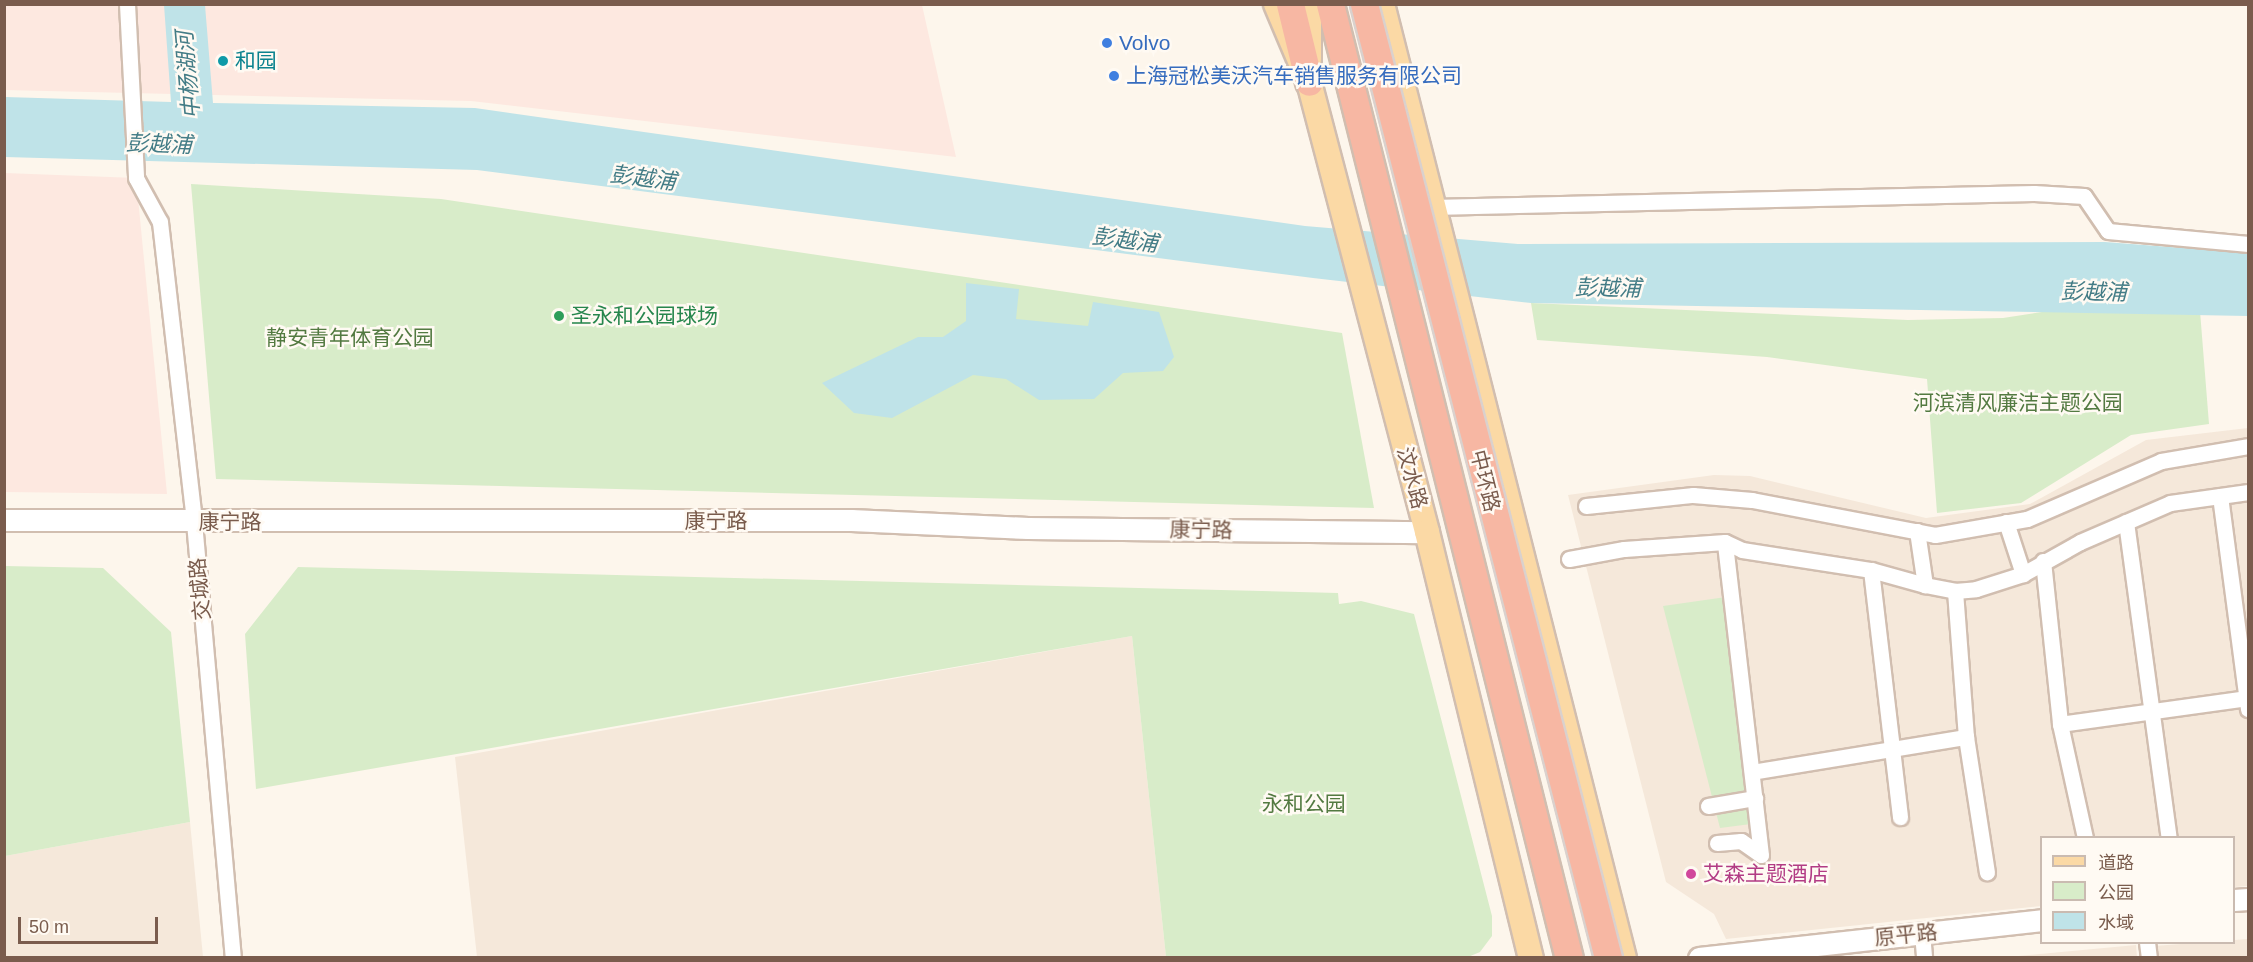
<!DOCTYPE html>
<meta charset="utf-8">
<style>
body{margin:0}
#map{position:relative;width:2253px;height:962px;overflow:hidden;background:#fdf6ec;font-family:Helvetica,"Noto Sans SC",sans-serif}
div>[style]{position:absolute}
.residential>*{inset:0;background:#f5e8da}
.commercial>*{inset:0;background:#fde8e0}
.green>*{inset:0;background:#d8ecc9}
.water>*{inset:0;background:#bfe3e8}
.roads{filter:drop-shadow(2px 0 #d1beb0) drop-shadow(-2px 0 #d1beb0) drop-shadow(0 2px #d1beb0) drop-shadow(0 -2px #d1beb0)}
.street>*{height:15px;margin:-7.5px;padding:0 7.5px;transform-origin:7.5px;border-radius:7.5px;background:#fff}
.secondary>*{height:21px;margin:-10.5px;padding:0 10.5px;transform-origin:10.5px;border-radius:10.5px;background:#fff}
.primary>*{height:24px;margin:-12px;padding:0 12px;transform-origin:12px;border-radius:12px;background:#fbd9a5}
.highway>*{height:27px;margin:-13.5px;padding:0 13.5px;transform-origin:13.5px;border-radius:13.5px;background:#f7b7a3}
.bridges{filter:drop-shadow(2px 0 #dad1cd) drop-shadow(-2px 0 #dad1cd) drop-shadow(0 2px #dad1cd) drop-shadow(0 -2px #dad1cd)}
.highway-bridge>*{height:27px;margin:-13.5px;padding:0 13.5px;transform-origin:13.5px;border-radius:13.5px;background:#f7b7a3}
.dots>*{width:16px;height:16px;translate:-50% -50%;box-sizing:border-box;border:3px solid #fffaf3;border-radius:50%}
span{translate:-50% -50%;white-space:nowrap;text-align:center;line-height:1.15;-webkit-text-stroke:5px #fffaf3;paint-order:stroke}
.shop-label{font-size:21px;color:#366cbe}
.left{translate:0 -50%;text-align:left}
.culture-label{font-size:21px;color:#0d838f}
.leisure-label{font-size:21px;color:#27864d}
.park-label{font-size:21px;color:#537a41}
.street-label{font-size:21px;color:#7a5c4d}
.hotel-label{font-size:21px;color:#b23c85}
.water-label{font-size:22px;color:#437c86;font-style:italic}
.frame{position:absolute;inset:0;border:6px solid #7a5c4d;pointer-events:none}
.legend{position:absolute;left:2040px;top:836px;width:195px;height:108px;box-sizing:border-box;background:#fffaf3;border:2px solid #cabbb1;margin:0;padding:8px 10px;list-style:none;font-size:18px;color:#7a5c4d}
.legend li{display:flex;align-items:center;gap:12px;height:30px}
.legend b{width:30px;border:2px solid #cabbb1}
.scale{position:absolute;left:18px;top:917px;width:140px;height:27px;box-sizing:border-box;border:3px solid #7a5c4d;border-top:0;padding-left:8px;font-size:18px;line-height:21px;white-space:nowrap;color:#7a5c4d;-webkit-text-stroke:4px #fffaf3;paint-order:stroke}
</style>
<div id="map">
<div class="residential">
<i style="clip-path:polygon(2248px 428px,2248px 886px,2234px 887px,2234px 838px,2042px 838px,2041px 906px,1726px 939px,1714px 914px,1666px 882px,1568px 495px,1714px 475px,1750px 476px,1926px 518px,2030px 504px,2146px 440px)"></i>
<i style="clip-path:polygon(1132px 636px,1166px 957px,477px 957px,455px 757px)"></i>
<i style="clip-path:polygon(190px 822px,203px 957px,5px 958px,5px 856px)"></i>
<i style="clip-path:polygon(2248px 939px,2248px 957px,2155px 957px,2154px 946px)"></i>
<i style="clip-path:polygon(2136px 945px,2137px 957px,2008px 957px)"></i>
</div>
<div class="commercial">
<i style="clip-path:polygon(5px 5px,922px 5px,956px 157px,471px 101px,5px 90px)"></i>
<i style="clip-path:polygon(5px 173px,136px 178px,167px 494px,5px 492px)"></i>
</div>
<div class="green">
<i style="clip-path:polygon(191px 184px,441px 199px,1342px 333px,1374px 508px,216px 479px)"></i>
<i style="clip-path:polygon(1531px 303px,1908px 320px,2003px 318px,2088px 305px,2200px 311px,2209px 424px,2131px 435px,2021px 503px,1937px 513px,1927px 379px,1767px 357px,1537px 340px)"></i>
<i style="clip-path:polygon(5px 566px,103px 568px,171px 632px,190px 822px,5px 856px)"></i>
<i style="clip-path:polygon(298px 567px,1338px 593px,1339px 604px,1361px 601px,1414px 614px,1492px 916px,1492px 936px,1480px 952px,1468px 957px,1166px 957px,1132px 636px,256px 789px,245px 634px)"></i>
<i style="clip-path:polygon(1726px 597px,1751px 824px,1720px 828px,1663px 606px)"></i>
</div>
<div class="water">
<i style="clip-path:polygon(164px 5px,205px 5px,213px 103px,475px 108px,1305px 226px,1518px 244px,2105px 242px,2248px 253px,2248px 316px,1531px 303px,1313px 278px,477px 170px,5px 157px,5px 97px,171px 102px)"></i>
<i style="clip-path:polygon(966px 283px,1019px 289px,1016px 319px,1088px 326px,1093px 302px,1159px 312px,1174px 357px,1163px 371px,1123px 373px,1094px 399px,1039px 400px,1006px 379px,973px 375px,892px 418px,854px 413px,822px 383px,918px 337px,943px 337px,966px 321px)"></i>
</div>
<div class="roads">
<div class="street">
<i style="left:127px;top:4px;width:174px;rotate:87deg"></i>
<i style="left:136px;top:178px;width:50px;rotate:61.4deg"></i>
<i style="left:160px;top:222px;width:302px;rotate:83.5deg"></i>
<i style="left:194px;top:522px;width:438px;rotate:84.9deg"></i>
<i style="left:1432px;top:207px;width:602px;rotate:-1.33deg"></i>
<i style="left:2034px;top:193px;width:50px;rotate:3.4deg"></i>
<i style="left:2084px;top:196px;width:42px;rotate:55.6deg"></i>
<i style="left:2108px;top:231px;width:141px;rotate:5.3deg"></i>
<i style="left:2220px;top:496px;width:215px;rotate:82.5deg"></i>
<i style="left:1586px;top:506px;width:108px;rotate:-5.9deg"></i>
<i style="left:1693px;top:495px;width:59px;rotate:4.8deg"></i>
<i style="left:1752px;top:500px;width:186px;rotate:10.8deg"></i>
<i style="left:1935px;top:535px;width:93px;rotate:-9.9deg"></i>
<i style="left:2027px;top:519px;width:146px;rotate:-23.4deg"></i>
<i style="left:2161px;top:461px;width:88px;rotate:-9.8deg"></i>
<i style="left:2006px;top:522px;width:55px;rotate:71.9deg"></i>
<i style="left:2126px;top:522px;width:319px;rotate:82.3deg"></i>
<i style="left:1917px;top:531px;width:55px;rotate:81.6deg"></i>
<i style="left:1569px;top:559px;width:56px;rotate:-10.3deg"></i>
<i style="left:1624px;top:549px;width:101px;rotate:-4deg"></i>
<i style="left:1725px;top:542px;width:19px;rotate:25deg"></i>
<i style="left:1742px;top:550px;width:131px;rotate:8.8deg"></i>
<i style="left:1871px;top:570px;width:56px;rotate:15.5deg"></i>
<i style="left:1925px;top:585px;width:31px;rotate:11deg"></i>
<i style="left:1955px;top:591px;width:21px;rotate:-5deg"></i>
<i style="left:1976px;top:589px;width:49px;rotate:-17.7deg"></i>
<i style="left:2023px;top:574px;width:65px;rotate:-29.3deg"></i>
<i style="left:2080px;top:542px;width:98px;rotate:-23.4deg"></i>
<i style="left:2170px;top:503px;width:79px;rotate:-8deg"></i>
<i style="left:2043px;top:561px;width:164px;rotate:84deg"></i>
<i style="left:2060px;top:724px;width:117px;rotate:77.6deg"></i>
<i style="left:1871px;top:570px;width:249px;rotate:83.3deg"></i>
<i style="left:1955px;top:591px;width:146px;rotate:85.7deg"></i>
<i style="left:1966px;top:737px;width:137px;rotate:81.2deg"></i>
<i style="left:2060px;top:724px;width:189px;rotate:-7.9deg"></i>
<i style="left:1752px;top:772px;width:217px;rotate:-9.3deg"></i>
<i style="left:1708px;top:806px;width:48px;rotate:-9.7deg"></i>
<i style="left:1717px;top:843px;width:24px;rotate:-5deg"></i>
<i style="left:1741px;top:841px;width:24px;rotate:35deg"></i>
<i style="left:1761px;top:855px;width:315px;rotate:-96.6deg"></i>
<i style="left:1922px;top:933px;width:25px;rotate:85deg"></i>
<i style="left:2147px;top:942px;width:16px;rotate:83deg"></i>
</div>
<div class="secondary">
<i style="left:4px;top:520px;width:847px"></i>
<i style="left:851px;top:520px;width:177px;rotate:2.6deg"></i>
<i style="left:1028px;top:528px;width:399px;rotate:0.6deg"></i>
<i style="left:2234px;top:900px;width:14px;rotate:-4deg"></i>
<i style="left:1699px;top:958px;width:345px;rotate:-6.3deg"></i>
</div>
<div class="primary">
<i style="left:1276px;top:4px;width:85px;rotate:67.1deg"></i>
<i style="left:1309px;top:82px;width:465px;rotate:75.3deg"></i>
<i style="left:1427px;top:532px;width:439px;rotate:76.3deg"></i>
<i style="left:1382px;top:4px;width:984px;rotate:75.77deg"></i>
<i style="left:1309px;top:59px;width:55px;rotate:-90deg"></i>
</div>
<div class="highway">
<i style="left:1290px;top:4px;width:80px;rotate:76.3deg"></i>
<i style="left:1330px;top:4px;width:983px;rotate:75.94deg"></i>
</div>
</div>
<div class="bridges">
<div class="highway-bridge">
<i style="left:1364px;top:4px;width:985px;rotate:75.65deg"></i>
</div>
</div>
<div class="dots">
<i style="left:1107px;top:43px;background:#3f7fe0"></i>
<i style="left:223px;top:61px;background:#0f9aa8"></i>
<i style="left:1114px;top:76px;background:#3f7fe0"></i>
<i style="left:559px;top:316px;background:#2e9e5b"></i>
<i style="left:1691px;top:874px;background:#d1479c"></i>
</div>
<div class="shop-label">
<span class="left" style="left:1119px;top:43px">Volvo</span>
<span class="left" style="left:1126px;top:76px">上海冠松美沃汽车销售服务有限公司</span>
</div>
<div class="culture-label">
<span class="left" style="left:235px;top:61px">和园</span>
</div>
<div class="leisure-label">
<span class="left" style="left:571px;top:316px">圣永和公园球场</span>
</div>
<div class="park-label">
<span style="left:350px;top:338px">静安青年体育公园</span>
<span style="left:2018px;top:403px">河滨清风廉洁主题公园</span>
<span style="left:1304px;top:804px">永和公园</span>
</div>
<div class="street-label">
<span style="left:1412px;top:478px;rotate:75deg">汶水路</span>
<span style="left:1485px;top:481px;rotate:76deg">中环路</span>
<span style="left:716px;top:521px">康宁路</span>
<span style="left:230px;top:522px">康宁路</span>
<span style="left:1201px;top:530px;rotate:1deg">康宁路</span>
<span style="left:200px;top:589px;rotate:-95deg">交城路</span>
<span style="left:1906px;top:935px;rotate:-6deg">原平路</span>
</div>
<div class="hotel-label">
<span class="left" style="left:1703px;top:874px">艾森主题酒店</span>
</div>
<div class="water-label">
<span style="left:188px;top:75px;rotate:-95deg">中杨湖河</span>
<span style="left:159px;top:144px;rotate:2deg">彭越浦</span>
<span style="left:643px;top:178px;rotate:7deg">彭越浦</span>
<span style="left:1125px;top:240px;rotate:7deg">彭越浦</span>
<span style="left:1608px;top:288px;rotate:1deg">彭越浦</span>
<span style="left:2094px;top:292px;rotate:1deg">彭越浦</span>
</div>
<div class="frame"></div>
<ul class="legend">
<li><b style="height:8px;background:#fbd9a5"></b>道路</li>
<li><b style="height:16px;background:#d8ecc9"></b>公园</li>
<li><b style="height:16px;background:#bfe3e8"></b>水域</li>
</ul>
<div class="scale">50 m</div>
</div>
